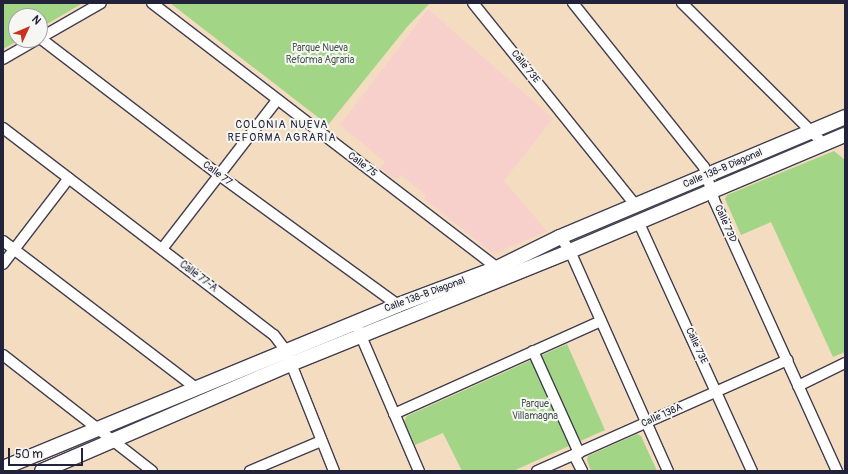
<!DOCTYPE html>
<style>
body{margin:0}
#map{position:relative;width:848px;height:474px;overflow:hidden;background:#f4dcc1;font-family:Pangolin,sans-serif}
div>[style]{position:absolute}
.built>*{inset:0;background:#f7d0cc}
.green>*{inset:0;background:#a2d585}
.roads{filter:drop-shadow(1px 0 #423e4f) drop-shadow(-1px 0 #423e4f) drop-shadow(0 1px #423e4f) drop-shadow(0 -1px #423e4f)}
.street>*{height:10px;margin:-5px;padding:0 5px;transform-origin:5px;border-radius:5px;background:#fff}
.secondary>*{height:14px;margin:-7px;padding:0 7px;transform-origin:7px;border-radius:7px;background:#fff}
span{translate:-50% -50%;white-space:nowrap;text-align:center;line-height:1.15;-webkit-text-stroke:4px #f6f6f2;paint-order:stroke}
.park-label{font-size:10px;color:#485851}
.street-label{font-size:10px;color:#22223b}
.neighbourhood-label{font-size:11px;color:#22223b;letter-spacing:1px}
.frame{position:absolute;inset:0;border:4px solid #22223b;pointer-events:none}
.north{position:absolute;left:8px;top:8px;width:40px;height:40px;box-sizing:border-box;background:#f6f6f2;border:1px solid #a1a1a9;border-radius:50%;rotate:46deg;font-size:11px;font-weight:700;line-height:16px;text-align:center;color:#22223b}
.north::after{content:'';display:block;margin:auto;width:14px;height:18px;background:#c8321e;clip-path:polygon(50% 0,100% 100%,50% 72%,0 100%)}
.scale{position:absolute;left:8px;top:448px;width:75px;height:18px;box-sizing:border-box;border:2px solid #22223b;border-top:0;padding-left:5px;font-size:12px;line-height:14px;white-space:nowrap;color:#22223b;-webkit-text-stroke:3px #f6f6f2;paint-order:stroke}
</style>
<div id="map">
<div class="built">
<i style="clip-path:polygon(428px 9px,553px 118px,504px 181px,547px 231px,494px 254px,424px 199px,426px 195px,401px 175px,396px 180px,380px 168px,385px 162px,340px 125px)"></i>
</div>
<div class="green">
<i style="clip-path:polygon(3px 3px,83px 3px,40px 28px,40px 16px,16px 16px,16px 40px,19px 40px,3px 49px)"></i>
<i style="clip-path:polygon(170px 3px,430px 3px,407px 27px,328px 125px)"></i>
<i style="clip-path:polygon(834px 151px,845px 160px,845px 352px,833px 357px,771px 222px,741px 235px,725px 199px,727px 195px)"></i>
<i style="clip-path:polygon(567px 344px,605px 430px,513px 471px,462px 471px,443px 433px,415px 445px,404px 421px,407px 416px)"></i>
<i style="clip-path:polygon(637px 434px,641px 436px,657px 471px,591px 471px,587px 460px,588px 456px)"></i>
</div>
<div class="roads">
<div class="street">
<i style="left:152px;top:3px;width:435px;rotate:37.5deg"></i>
<i style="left:473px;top:3px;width:260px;rotate:51.2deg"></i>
<i style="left:573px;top:3px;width:210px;rotate:51.4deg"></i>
<i style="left:704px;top:167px;width:34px;rotate:73deg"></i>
<i style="left:714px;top:200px;width:298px;rotate:65.6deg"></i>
<i style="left:682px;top:3px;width:200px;rotate:44.8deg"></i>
<i style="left:40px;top:38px;width:225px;rotate:37.4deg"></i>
<i style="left:219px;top:175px;width:221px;rotate:36deg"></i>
<i style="left:40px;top:38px;width:70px;rotate:-29.8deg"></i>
<i style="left:3px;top:59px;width:38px;rotate:-30deg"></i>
<i style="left:3px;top:128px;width:341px;rotate:37.4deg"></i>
<i style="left:274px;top:335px;width:20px;rotate:53deg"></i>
<i style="left:286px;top:351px;width:129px;rotate:68.2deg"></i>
<i style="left:638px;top:221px;width:275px;rotate:65.5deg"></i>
<i style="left:560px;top:237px;width:17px;rotate:54deg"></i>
<i style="left:570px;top:251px;width:241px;rotate:66deg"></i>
<i style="left:3px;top:241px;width:243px;rotate:37.3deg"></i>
<i style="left:162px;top:249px;width:188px;rotate:-52.3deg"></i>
<i style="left:3px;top:264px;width:108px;rotate:-52.5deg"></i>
<i style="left:358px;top:329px;width:155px;rotate:66.8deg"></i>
<i style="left:533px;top:351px;width:112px;rotate:65.7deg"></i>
<i style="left:3px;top:355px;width:189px;rotate:37.9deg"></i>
<i style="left:798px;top:386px;width:52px;rotate:-26.1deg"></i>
<i style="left:394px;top:414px;width:227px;rotate:-24.2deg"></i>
<i style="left:574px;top:455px;width:18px;rotate:63deg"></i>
<i style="left:250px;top:471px;width:77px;rotate:-22.9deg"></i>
<i style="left:537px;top:471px;width:274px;rotate:-23.9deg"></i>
</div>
<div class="secondary">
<i style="left:3px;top:468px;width:427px;rotate:-22.4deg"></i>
<i style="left:398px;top:305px;width:106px;rotate:-20.5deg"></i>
<i style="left:497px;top:268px;width:70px;rotate:-26.2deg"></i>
<i style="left:560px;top:237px;width:309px;rotate:-22.8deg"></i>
<i style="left:42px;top:471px;width:271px;rotate:-23.3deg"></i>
<i style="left:291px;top:364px;width:301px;rotate:-22deg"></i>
<i style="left:570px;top:251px;width:298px;rotate:-22.9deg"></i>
</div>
</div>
<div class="park-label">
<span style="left:320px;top:54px">Parque Nueva<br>Reforma Agraria</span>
<span style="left:535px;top:410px">Parque<br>Villamagna</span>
</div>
<div class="street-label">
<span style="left:525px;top:67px;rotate:51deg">Calle 73E</span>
<span style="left:362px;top:165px;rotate:37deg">Calle 75</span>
<span style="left:723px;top:169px;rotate:-23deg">Calle 138-B Diagonal</span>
<span style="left:217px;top:174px;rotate:37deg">Calle 77</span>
<span style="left:725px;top:224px;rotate:66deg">Calle 73D</span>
<span style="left:198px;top:277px;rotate:37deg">Calle 77-A</span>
<span style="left:425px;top:295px;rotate:-20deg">Calle 138-B Diagonal</span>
<span style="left:696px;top:346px;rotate:65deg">Calle 73E</span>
<span style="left:662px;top:416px;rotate:-24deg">Calle 138A</span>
</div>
<div class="neighbourhood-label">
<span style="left:282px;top:132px">COLONIA NUEVA<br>REFORMA AGRARIA</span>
</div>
<div class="frame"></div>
<div class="north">N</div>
<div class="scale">50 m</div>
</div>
